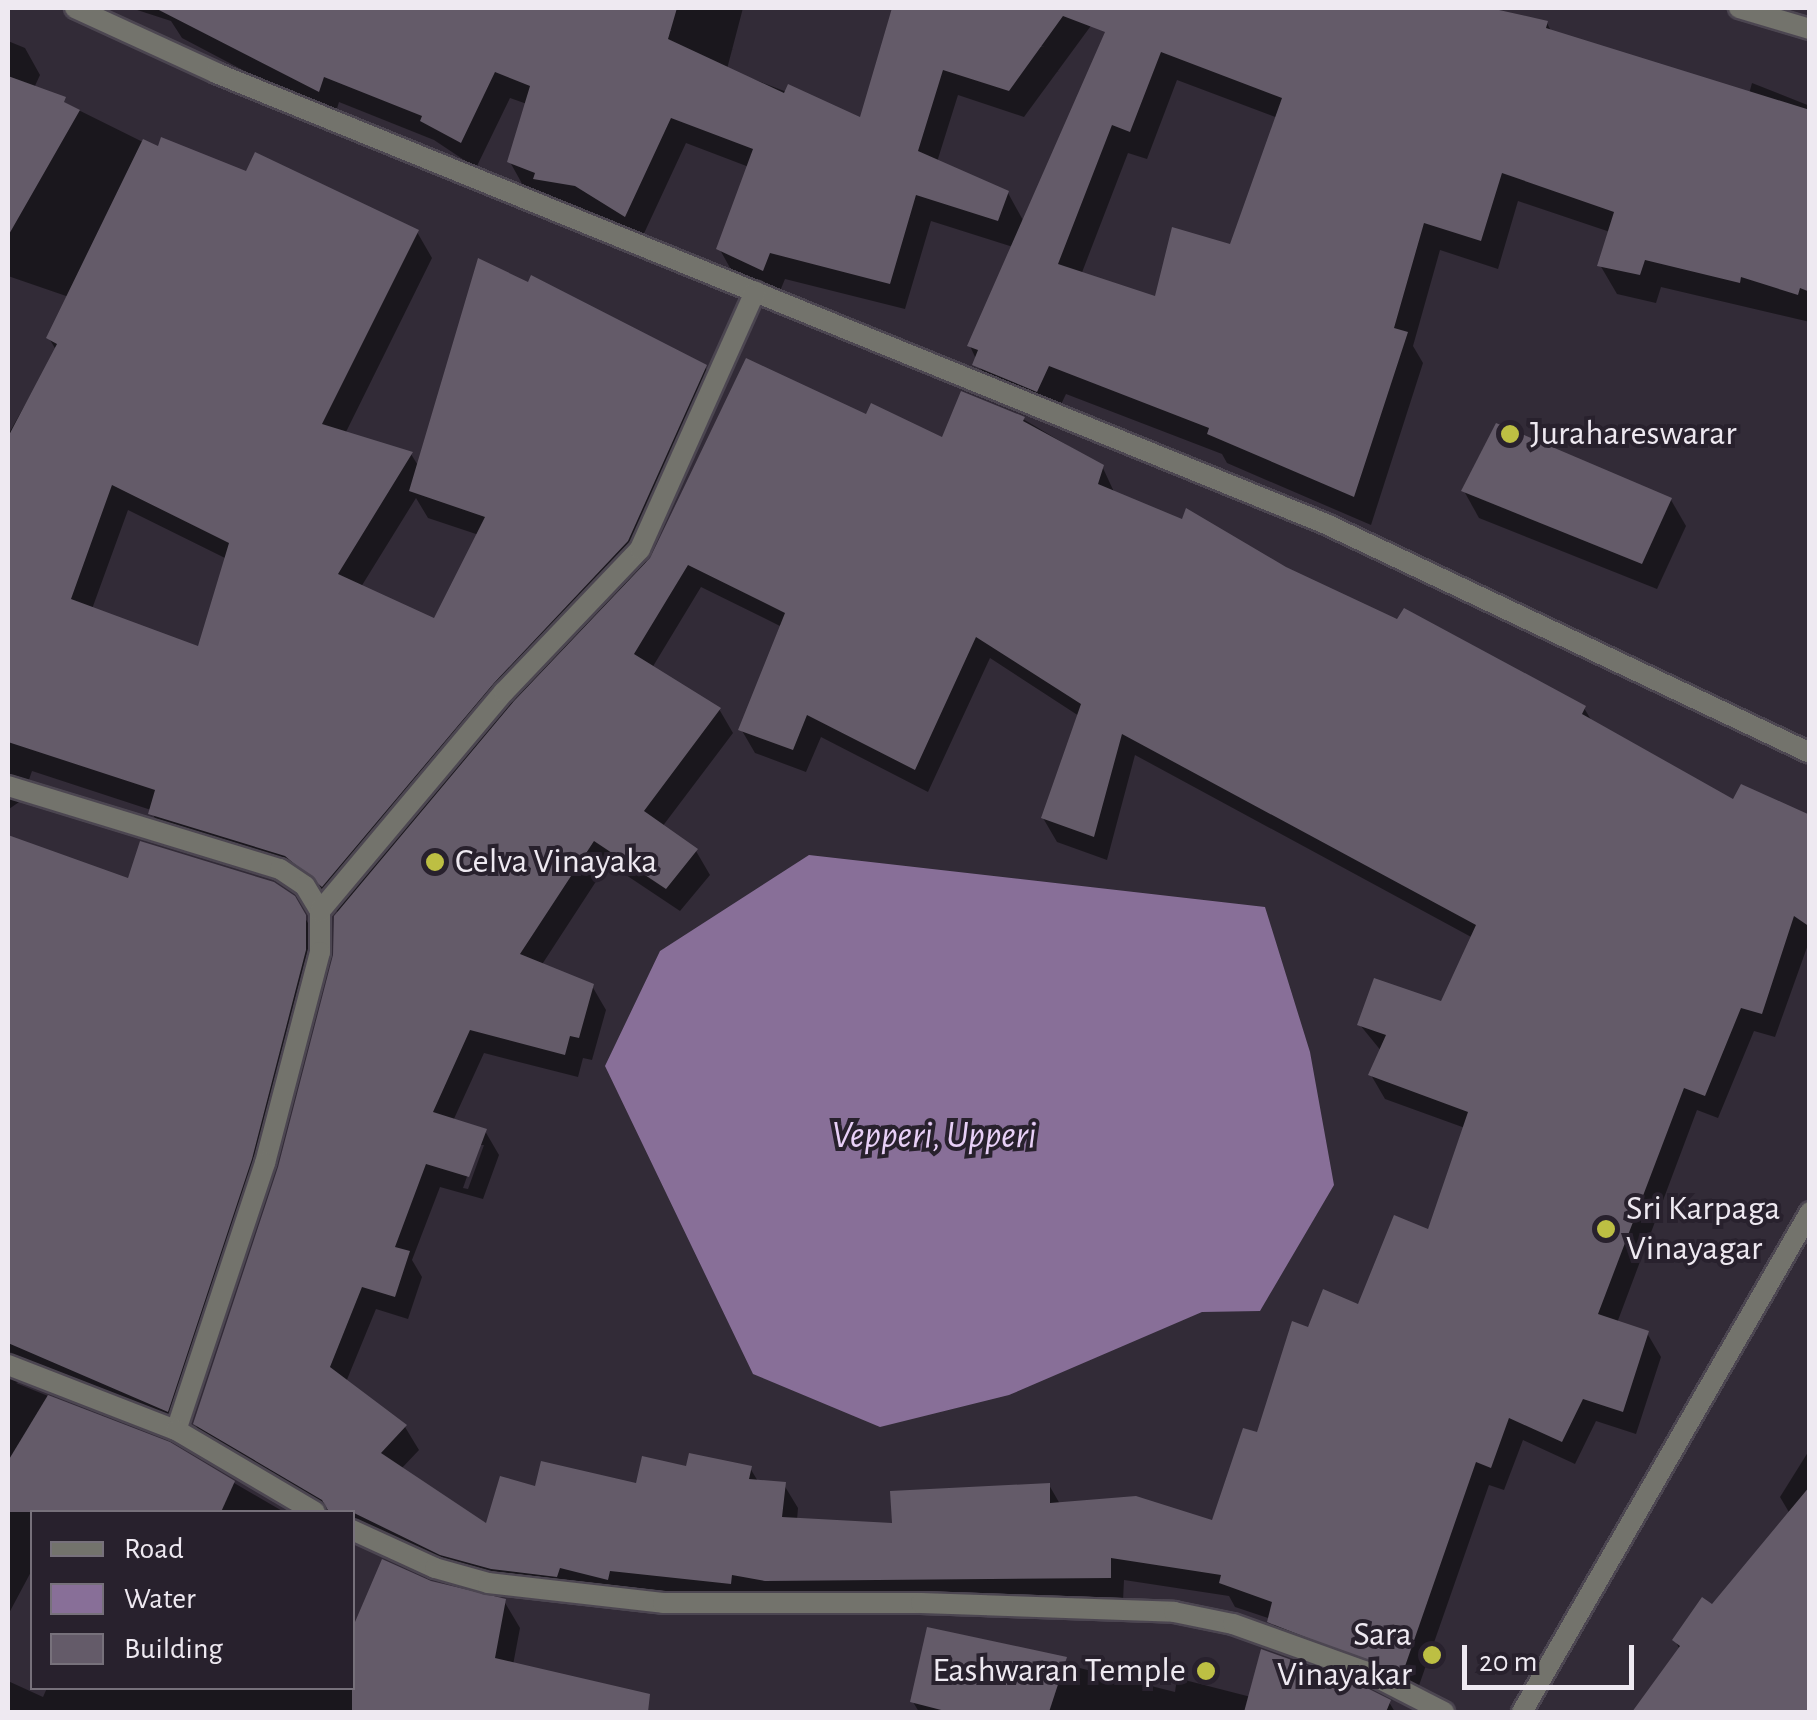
<!DOCTYPE html>
<style>
body{margin:0}
#map{position:relative;width:1817px;height:1720px;overflow:hidden;background:#322b37;font-family:"Alegreya Sans",sans-serif}
div>[style]{position:absolute}
.water>*{inset:0;background:#886f98}
.shadow>*{inset:0;background:#0007}
.building>*{inset:0;background:#645b69}
.roads{filter:drop-shadow(2px 0 #4c4651) drop-shadow(-2px 0 #4c4651) drop-shadow(0 2px #4c4651) drop-shadow(0 -2px #4c4651)}
.street>*{height:20px;margin:-10px;padding:0 10px;transform-origin:10px;border-radius:10px;background:#73736c}
.dots>*{width:28px;height:28px;translate:-50% -50%;box-sizing:border-box;border:5px solid #28212d;border-radius:50%}
span{translate:-50% -50%;white-space:nowrap;text-align:center;line-height:1.15;-webkit-text-stroke:8px #28212d;paint-order:stroke}
.poi-label{font-size:35px;color:#eee9f1}
.left{translate:0 -50%;text-align:left}
.right{translate:-100% -50%;text-align:right}
.water-label{font-size:38px;color:#e8d0f7;font-style:italic}
.frame{position:absolute;inset:0;border:10px solid #eee9f1;pointer-events:none}
.legend{position:absolute;left:30px;top:1510px;width:325px;height:180px;box-sizing:border-box;background:#28212d;border:2px solid #77717b;margin:0;padding:12px 18px;list-style:none;font-size:30px;color:#eee9f1}
.legend li{display:flex;align-items:center;gap:20px;height:50px}
.legend b{width:50px;border:2px solid #77717b}
.scale{position:absolute;left:1462px;top:1645px;width:172px;height:45px;box-sizing:border-box;border:5px solid #eee9f1;border-top:0;padding-left:12px;font-size:30px;line-height:35px;white-space:nowrap;color:#eee9f1;-webkit-text-stroke:8px #28212d;paint-order:stroke}
</style>
<div id="map">
<div class="water">
<i style="clip-path:polygon(809px 855px,1265px 907px,1310px 1052px,1334px 1185px,1260px 1311px,1202px 1312px,1009px 1395px,880px 1427px,753px 1374px,605px 1066px,660px 951px)"></i>
</div>
<div class="shadow">
<i style="clip-path:polygon(evenodd,131px 8px,743px 8px,727px 69px,862px 121px,894px 8px,1104px 8px,1024px 117px,958px 95px,937px 162px,1008px 193px,1024px 222px,1118px 8px,1479px 8px,1547px 23px,1552px 33px,1749px 94px,1752px 83px,1810px 106px,1810px 322px,1661px 287px,1656px 303px,1617px 294px,1600px 265px,1610px 232px,1518px 201px,1498px 269px,1440px 250px,1413px 346px,1423px 363px,1371px 525px,1227px 463px,1222px 454px,1066px 394px,1054px 419px,992px 394px,970px 346px,1013px 247px,931px 221px,905px 309px,785px 279px,778px 296px,734px 275px,719px 248px,749px 167px,686px 143px,640px 242px,592px 212px,551px 206px,525px 189px,510px 162px,527px 104px,510px 98px,476px 168px,434px 140px,339px 102px,334px 118px,182px 38px,171px 21px,131px 8px,1177px 80px,1278px 118px,1232px 247px,1157px 300px,1081px 275px,1128px 153px,1147px 159px,1177px 80px)"></i>
<i style="clip-path:polygon(evenodd,8px 41px,25px 48px,40px 75px,34px 88px,159px 150px,417px 232px,432px 258px,345px 434px,411px 454px,419px 467px,705px 367px,721px 394px,643px 569px,867px 417px,943px 440px,1023px 419px,1102px 466px,1115px 494px,1584px 708px,1593px 723px,1734px 803px,1810px 818px,1810px 939px,1775px 1037px,1754px 1031px,1718px 1118px,1697px 1110px,1617px 1323px,1647px 1333px,1661px 1357px,1636px 1434px,1596px 1421px,1575px 1464px,1523px 1440px,1504px 1490px,1489px 1485px,1415px 1697px,1284px 1645px,1271px 1619px,1235px 1607px,1229px 1596px,1124px 1580px,1123px 1601px,570px 1600px,352px 1538px,352px 1512px,319px 1512px,209px 1447px,195px 1424px,281px 1167px,336px 956px,339px 913px,302px 882px,166px 841px,151px 810px,32px 771px,22px 800px,9px 809px,8px 839px,8px 435px,56px 350px,49px 338px,69px 297px,8px 276px,8px 41px,416px 498px,428px 518px,479px 535px,436px 621px,361px 587px,416px 498px,8px 41px,128px 510px,227px 559px,199px 649px,92px 609px,128px 510px,8px 41px,701px 587px,782px 627px,741px 729px,755px 753px,806px 772px,821px 737px,928px 792px,990px 658px,1079px 716px,1043px 818px,1057px 842px,1107px 860px,1135px 755px,1473px 938px,1442px 1004px,1360px 1025px,1382px 1052px,1371px 1075px,1385px 1099px,1465px 1128px,1430px 1232px,1360px 1308px,1309px 1330px,1214px 1523px,1060px 1504px,1049px 1485px,895px 1526px,797px 1520px,798px 1508px,784px 1485px,759px 1483px,750px 1468px,688px 1469px,488px 1527px,401px 1469px,419px 1450px,405px 1427px,346px 1382px,376px 1309px,408px 1319px,422px 1277px,412px 1260px,440px 1187px,483px 1199px,499px 1155px,485px 1131px,453px 1121px,484px 1053px,578px 1077px,583px 1058px,592px 1060px,606px 1010px,592px 986px,541px 966px,608px 863px,680px 911px,710px 875px,696px 851px,662px 827px,733px 733px,719px 709px,652px 668px,701px 587px,8px 41px,478px 1145px,484px 1145px,468px 1189px,463px 1188px,478px 1145px)"></i>
<i style="clip-path:polygon(1464px 491px,1671px 500px,1686px 526px,1657px 589px,1479px 518px)"></i>
<i style="clip-path:polygon(8px 839px,130px 881px,293px 897px,320px 944px,182px 1437px,28px 1378px,16px 1383px,169px 1445px,284px 1512px,32px 1512px,32px 1570px,8px 1615px)"></i>
<i style="clip-path:polygon(1810px 1449px,1810px 1712px,1651px 1712px,1644px 1700px,1680px 1650px,1675px 1640px,1712px 1607px,1790px 1514px,1780px 1497px)"></i>
<i style="clip-path:polygon(430px 1584px,504px 1601px,520px 1628px,513px 1665px,627px 1691px,640px 1712px,8px 1712px,8px 1681px,43px 1697px,47px 1688px,352px 1688px)"></i>
<i style="clip-path:polygon(929px 1630px,1175px 1692px,1177px 1678px,1251px 1697px,1389px 1702px,1395px 1712px,919px 1712px,913px 1702px)"></i>
</div>
<div class="building">
<i style="clip-path:polygon(evenodd,155px 8px,677px 8px,668px 39px,784px 93px,788px 84px,860px 117px,892px 8px,1490px 8px,1548px 21px,1546px 28px,1810px 110px,1810px 292px,1800px 288px,1798px 295px,1741px 277px,1740px 283px,1645px 260px,1640px 275px,1597px 266px,1614px 212px,1502px 173px,1481px 241px,1424px 223px,1394px 328px,1408px 332px,1354px 497px,1207px 434px,1209px 428px,1049px 366px,1037px 392px,972px 365px,978px 350px,967px 346px,1105px 32px,1063px 16px,1009px 91px,943px 70px,918px 151px,1009px 191px,998px 221px,916px 195px,890px 284px,770px 253px,763px 271px,716px 249px,753px 149px,671px 118px,625px 217px,575px 186px,533px 179px,535px 173px,507px 162px,530px 86px,495px 72px,461px 143px,420px 121px,422px 116px,324px 77px,319px 92px,155px 8px,1161px 52px,1282px 98px,1230px 244px,1172px 227px,1155px 296px,1058px 264px,1112px 125px,1130px 132px,1161px 52px)"></i>
<i style="clip-path:polygon(8px 76px,66px 97px,64px 102px,80px 110px,8px 236px)"></i>
<i style="clip-path:polygon(evenodd,161px 137px,246px 171px,255px 152px,419px 230px,322px 424px,413px 452px,338px 574px,434px 618px,485px 517px,409px 491px,478px 258px,528px 282px,531px 275px,707px 365px,628px 541px,494px 683px,322px 887px,285px 856px,148px 814px,155px 790px,8px 742px,8px 437px,57px 344px,46px 338px,143px 139px,158px 146px,161px 137px,112px 485px,229px 543px,198px 646px,71px 599px,112px 485px)"></i>
<i style="clip-path:polygon(evenodd,746px 358px,866px 414px,871px 403px,942px 437px,961px 391px,1025px 417px,1023px 421px,1104px 465px,1098px 484px,1182px 519px,1186px 508px,1286px 567px,1397px 619px,1404px 608px,1586px 706px,1582px 714px,1733px 799px,1741px 784px,1810px 815px,1810px 927px,1794px 916px,1762px 1014px,1741px 1008px,1705px 1096px,1684px 1088px,1598px 1314px,1649px 1331px,1623px 1412px,1583px 1399px,1562px 1442px,1509px 1418px,1491px 1468px,1476px 1462px,1402px 1675px,1267px 1622px,1272px 1602px,1219px 1583px,1221px 1575px,1111px 1558px,1111px 1578px,765px 1581px,732px 1575px,731px 1584px,610px 1571px,608px 1580px,560px 1568px,557px 1577px,491px 1569px,440px 1555px,352px 1512px,329px 1512px,322px 1500px,193px 1424px,278px 1167px,333px 955px,334px 916px,514px 701px,650px 558px,746px 358px,688px 565px,785px 613px,738px 730px,793px 750px,807px 715px,915px 770px,976px 637px,1081px 704px,1041px 818px,1094px 837px,1122px 734px,1476px 925px,1441px 1001px,1374px 978px,1357px 1025px,1386px 1035px,1368px 1075px,1468px 1112px,1428px 1229px,1394px 1215px,1358px 1304px,1323px 1289px,1308px 1327px,1292px 1321px,1257px 1432px,1243px 1428px,1212px 1520px,1136px 1496px,1050px 1503px,1050px 1483px,890px 1491px,892px 1523px,782px 1517px,786px 1482px,749px 1479px,752px 1466px,689px 1453px,686px 1466px,642px 1456px,636px 1483px,541px 1461px,535px 1486px,500px 1476px,486px 1523px,381px 1453px,407px 1425px,330px 1367px,362px 1287px,395px 1297px,410px 1251px,395px 1247px,426px 1164px,469px 1177px,487px 1129px,433px 1112px,470px 1030px,565px 1055px,570px 1036px,579px 1038px,594px 984px,520px 954px,594px 841px,666px 889px,698px 849px,644px 811px,721px 708px,634px 654px,688px 565px)"></i>
<i style="clip-path:polygon(1496px 423px,1672px 498px,1642px 564px,1461px 491px)"></i>
<i style="clip-path:polygon(8px 835px,128px 878px,140px 841px,274px 882px,295px 896px,306px 915px,306px 950px,252px 1159px,168px 1412px,8px 1343px)"></i>
<i style="clip-path:polygon(48px 1395px,170px 1442px,235px 1481px,221px 1512px,8px 1512px,8px 1461px)"></i>
<i style="clip-path:polygon(1810px 1486px,1810px 1712px,1632px 1712px,1680px 1646px,1672px 1640px,1702px 1597px,1712px 1604px)"></i>
<i style="clip-path:polygon(382px 1559px,431px 1581px,506px 1599px,495px 1658px,650px 1694px,648px 1712px,352px 1712px,352px 1629px)"></i>
<i style="clip-path:polygon(927px 1627px,1067px 1657px,1049px 1712px,949px 1712px,910px 1702px)"></i>
<i style="clip-path:polygon(1261px 1649px,1359px 1684px,1391px 1700px,1386px 1712px,1244px 1712px)"></i>
</div>
<div class="roads">
<div class="street">
<i style="left:75px;top:8px;width:155px;rotate:24.7deg"></i>
<i style="left:216px;top:73px;width:1198px;rotate:22.11deg"></i>
<i style="left:1326px;top:524px;width:535px;rotate:25.32deg"></i>
<i style="left:1739px;top:8px;width:74px;rotate:16.5deg"></i>
<i style="left:8px;top:786px;width:284px;rotate:17deg"></i>
<i style="left:280px;top:869px;width:30px;rotate:34deg"></i>
<i style="left:305px;top:886px;width:29px;rotate:59deg"></i>
<i style="left:320px;top:911px;width:41px;rotate:90deg"></i>
<i style="left:320px;top:952px;width:218px;rotate:104.6deg"></i>
<i style="left:265px;top:1163px;width:281px;rotate:108.4deg"></i>
<i style="left:320px;top:911px;width:286px;rotate:-50deg"></i>
<i style="left:504px;top:692px;width:197px;rotate:-46.4deg"></i>
<i style="left:640px;top:549px;width:282px;rotate:-65.9deg"></i>
<i style="left:8px;top:1365px;width:180px;rotate:21.2deg"></i>
<i style="left:176px;top:1430px;width:161px;rotate:30.5deg"></i>
<i style="left:352px;top:1530px;width:91px;rotate:24.6deg"></i>
<i style="left:435px;top:1568px;width:55px;rotate:15.8deg"></i>
<i style="left:488px;top:1583px;width:176px;rotate:6.5deg"></i>
<i style="left:663px;top:1603px;width:258px"></i>
<i style="left:921px;top:1603px;width:253px;rotate:2deg"></i>
<i style="left:1174px;top:1612px;width:60px;rotate:11.5deg"></i>
<i style="left:1233px;top:1624px;width:139px;rotate:19.7deg"></i>
<i style="left:1364px;top:1671px;width:90px;rotate:27.1deg"></i>
<i style="left:1522px;top:1712px;width:577px;rotate:-60.06deg"></i>
</div>
</div>
<div class="dots">
<i style="left:1510px;top:434px;background:#bdbf43"></i>
<i style="left:435px;top:862px;background:#bdbf43"></i>
<i style="left:1606px;top:1229px;background:#bdbf43"></i>
<i style="left:1432px;top:1655px;background:#bdbf43"></i>
<i style="left:1206px;top:1671px;background:#bdbf43"></i>
</div>
<div class="poi-label">
<span class="left" style="left:1530px;top:434px">Jurahareswarar</span>
<span class="left" style="left:455px;top:862px">Celva Vinayaka</span>
<span class="left" style="left:1626px;top:1229px">Sri Karpaga<br>Vinayagar</span>
<span class="right" style="left:1412px;top:1655px">Sara<br>Vinayakar</span>
<span class="right" style="left:1186px;top:1671px">Eashwaran Temple</span>
</div>
<div class="water-label">
<span style="left:934px;top:1137px">Vepperi, Upperi</span>
</div>
<div class="frame"></div>
<ul class="legend">
<li><b style="height:12px;background:#73736c"></b>Road</li>
<li><b style="height:28px;background:#886f98"></b>Water</li>
<li><b style="height:28px;background:#645b69"></b>Building</li>
</ul>
<div class="scale">20 m</div>
</div>
